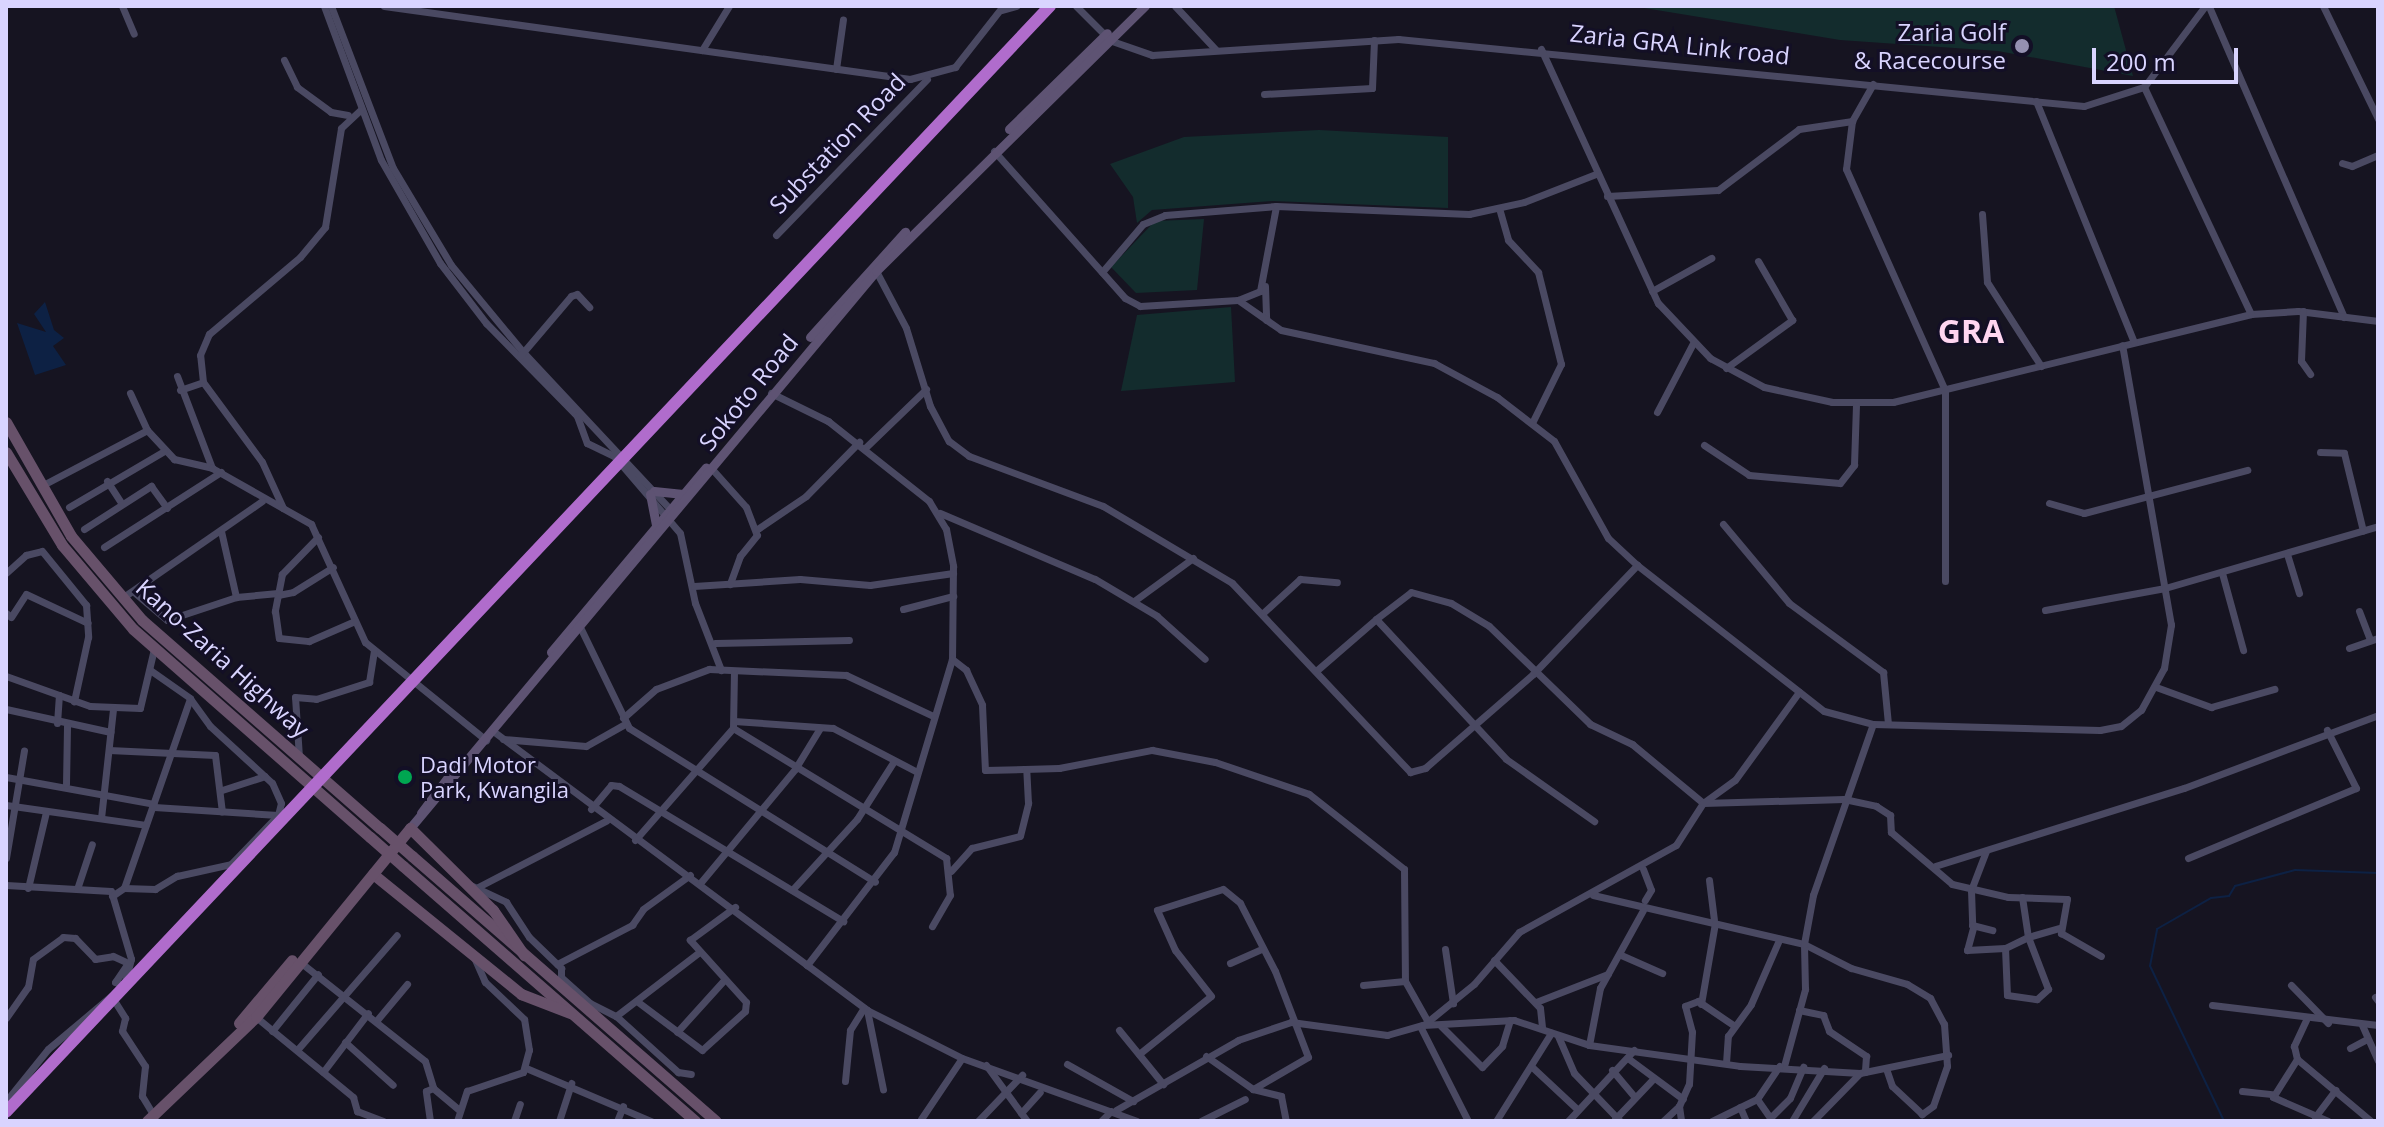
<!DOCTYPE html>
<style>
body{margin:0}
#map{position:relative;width:2384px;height:1127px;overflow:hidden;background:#161421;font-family:"Open Sans",sans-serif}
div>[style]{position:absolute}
.green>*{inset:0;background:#132c2d}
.water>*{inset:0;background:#0d2144}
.stream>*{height:2px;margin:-1px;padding:0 1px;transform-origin:1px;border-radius:1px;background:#0d2144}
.minor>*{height:7px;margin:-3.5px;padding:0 3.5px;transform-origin:3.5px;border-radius:3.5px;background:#4a4962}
.major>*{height:9px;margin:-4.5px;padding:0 4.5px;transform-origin:4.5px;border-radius:4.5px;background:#5e5373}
.highway>*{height:11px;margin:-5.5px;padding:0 5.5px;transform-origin:5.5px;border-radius:5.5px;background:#67516a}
.highway-bridge>*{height:11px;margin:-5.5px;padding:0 5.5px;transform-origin:5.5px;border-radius:5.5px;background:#67516a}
.rail-1>*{height:12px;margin:-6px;padding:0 6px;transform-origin:6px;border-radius:6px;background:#b06ccc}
.dots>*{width:22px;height:22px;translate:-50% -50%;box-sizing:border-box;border:4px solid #130f26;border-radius:50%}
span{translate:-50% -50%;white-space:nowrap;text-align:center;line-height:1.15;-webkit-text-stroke:6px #130f26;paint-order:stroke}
.bus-label{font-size:22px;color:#d9d4ff}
.left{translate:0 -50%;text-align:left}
.poi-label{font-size:24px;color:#d9d4ff}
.right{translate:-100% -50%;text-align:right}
.street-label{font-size:24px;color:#d9d4ff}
.district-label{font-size:32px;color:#ffd6f0;font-weight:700}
.frame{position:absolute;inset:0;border:8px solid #d9d4ff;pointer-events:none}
.scale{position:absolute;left:2092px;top:48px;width:146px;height:36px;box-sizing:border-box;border:4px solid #d9d4ff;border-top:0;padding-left:10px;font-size:24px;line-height:28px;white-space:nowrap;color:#d9d4ff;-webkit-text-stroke:6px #130f26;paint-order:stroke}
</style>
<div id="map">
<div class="green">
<i style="clip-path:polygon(1632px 6px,2114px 6px,2133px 76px,1998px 51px,1840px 40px)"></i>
<i style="clip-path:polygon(1319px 130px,1448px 137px,1448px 208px,1273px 201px,1152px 210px,1137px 223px,1133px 197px,1110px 164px,1184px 137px)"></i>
<i style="clip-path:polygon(1204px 219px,1197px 290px,1136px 293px,1111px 267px,1155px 221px)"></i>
<i style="clip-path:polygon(1231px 307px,1235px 382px,1121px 391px,1137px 315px)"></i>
</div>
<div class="water">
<i style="clip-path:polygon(45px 302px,54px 330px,64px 338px,53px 346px,66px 365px,35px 375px,17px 323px,46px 332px,34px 314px)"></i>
</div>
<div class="stream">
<i style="left:2224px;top:1121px;width:172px;rotate:-115.5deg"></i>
<i style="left:2150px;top:966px;width:38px;rotate:-79deg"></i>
<i style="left:2157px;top:929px;width:62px;rotate:-29.9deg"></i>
<i style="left:2211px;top:898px;width:18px;rotate:-6deg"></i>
<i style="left:2229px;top:896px;width:12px;rotate:-59deg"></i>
<i style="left:2235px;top:886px;width:62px;rotate:-14.9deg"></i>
<i style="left:2295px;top:870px;width:83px;rotate:2.1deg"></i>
</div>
<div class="minor">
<i style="left:122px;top:6px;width:30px;rotate:67deg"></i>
<i style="left:324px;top:6px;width:164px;rotate:69.7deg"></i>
<i style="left:381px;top:160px;width:119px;rotate:60.2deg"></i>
<i style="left:440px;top:263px;width:76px;rotate:52.5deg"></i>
<i style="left:486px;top:323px;width:130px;rotate:45.6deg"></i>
<i style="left:577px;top:416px;width:29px;rotate:70deg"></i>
<i style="left:587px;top:443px;width:30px;rotate:26deg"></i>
<i style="left:614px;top:456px;width:101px;rotate:49.4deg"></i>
<i style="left:680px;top:533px;width:72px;rotate:77.9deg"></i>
<i style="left:695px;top:603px;width:72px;rotate:68.8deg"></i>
<i style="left:331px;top:6px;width:173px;rotate:69.1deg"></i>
<i style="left:393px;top:168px;width:113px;rotate:59.1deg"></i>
<i style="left:451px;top:265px;width:113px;rotate:50.4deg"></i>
<i style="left:523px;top:352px;width:218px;rotate:46.9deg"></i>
<i style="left:384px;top:6px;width:531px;rotate:7.9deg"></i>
<i style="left:910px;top:79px;width:47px;rotate:-14.9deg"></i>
<i style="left:955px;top:67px;width:78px;rotate:-51.8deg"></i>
<i style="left:1076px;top:6px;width:41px;rotate:45deg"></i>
<i style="left:1175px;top:6px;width:60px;rotate:47deg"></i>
<i style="left:2323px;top:6px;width:126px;rotate:64deg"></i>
<i style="left:2210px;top:9px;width:336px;rotate:66.5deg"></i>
<i style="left:1002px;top:10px;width:15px;rotate:-16deg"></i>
<i style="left:1109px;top:40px;width:46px;rotate:19.2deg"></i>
<i style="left:1152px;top:55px;width:247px;rotate:-3.7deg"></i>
<i style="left:1398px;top:39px;width:689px;rotate:5.58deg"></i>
<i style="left:2084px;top:106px;width:63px;rotate:-17.6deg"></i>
<i style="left:2144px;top:87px;width:101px;rotate:-53deg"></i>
<i style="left:1541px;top:49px;width:280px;rotate:65.3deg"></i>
<i style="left:1658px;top:303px;width:76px;rotate:46.6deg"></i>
<i style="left:1710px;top:358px;width:61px;rotate:28.2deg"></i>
<i style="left:1764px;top:387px;width:70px;rotate:12.4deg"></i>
<i style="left:1832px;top:402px;width:61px"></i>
<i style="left:1893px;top:402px;width:369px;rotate:-13.8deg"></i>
<i style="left:2251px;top:314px;width:47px;rotate:-3.7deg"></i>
<i style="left:2298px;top:311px;width:81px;rotate:7.1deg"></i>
<i style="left:702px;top:50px;width:52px;rotate:-58.5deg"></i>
<i style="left:284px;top:60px;width:30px;rotate:64deg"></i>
<i style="left:297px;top:87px;width:42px;rotate:36.3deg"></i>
<i style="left:331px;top:112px;width:17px;rotate:10deg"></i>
<i style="left:836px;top:69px;width:50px;rotate:-82deg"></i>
<i style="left:1873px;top:84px;width:43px;rotate:119.6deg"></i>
<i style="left:1852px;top:121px;width:48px;rotate:97.1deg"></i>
<i style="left:1846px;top:169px;width:242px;rotate:65.9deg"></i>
<i style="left:1945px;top:390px;width:191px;rotate:90deg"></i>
<i style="left:2144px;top:87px;width:251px;rotate:64.8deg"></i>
<i style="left:1264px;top:94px;width:108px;rotate:-3.2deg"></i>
<i style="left:1372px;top:88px;width:48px;rotate:-87.6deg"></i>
<i style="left:2036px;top:101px;width:260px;rotate:67.9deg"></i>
<i style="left:994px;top:151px;width:197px;rotate:48.3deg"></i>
<i style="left:1125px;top:298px;width:17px;rotate:28deg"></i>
<i style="left:1140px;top:306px;width:98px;rotate:-3.5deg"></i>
<i style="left:1238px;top:300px;width:24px;rotate:-22deg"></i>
<i style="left:1260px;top:291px;width:86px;rotate:-79.3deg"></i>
<i style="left:2342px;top:163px;width:10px;rotate:17deg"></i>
<i style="left:2352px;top:166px;width:28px;rotate:-23deg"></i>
<i style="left:1607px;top:196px;width:111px;rotate:-3.1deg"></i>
<i style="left:1718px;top:190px;width:101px;rotate:-37deg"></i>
<i style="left:1799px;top:129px;width:54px;rotate:-8.6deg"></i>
<i style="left:1499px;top:208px;width:33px;rotate:74deg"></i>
<i style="left:1508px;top:240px;width:44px;rotate:46.8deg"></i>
<i style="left:1538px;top:272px;width:95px;rotate:76deg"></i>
<i style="left:1561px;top:364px;width:64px;rotate:116.2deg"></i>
<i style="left:1982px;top:214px;width:68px;rotate:85.8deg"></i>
<i style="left:1987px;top:282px;width:100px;rotate:57.3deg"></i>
<i style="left:776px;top:235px;width:217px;rotate:-45.9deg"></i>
<i style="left:876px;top:271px;width:64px;rotate:62.2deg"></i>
<i style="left:906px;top:328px;width:82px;rotate:72.9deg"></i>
<i style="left:930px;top:406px;width:40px;rotate:62deg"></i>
<i style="left:949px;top:441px;width:25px;rotate:37deg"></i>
<i style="left:969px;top:456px;width:143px;rotate:20.5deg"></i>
<i style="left:1103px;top:506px;width:150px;rotate:30.8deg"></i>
<i style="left:1232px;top:583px;width:260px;rotate:46.7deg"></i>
<i style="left:1410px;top:772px;width:16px;rotate:-15deg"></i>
<i style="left:1425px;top:768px;width:143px;rotate:-41deg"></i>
<i style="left:1533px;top:674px;width:151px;rotate:-46.3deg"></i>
<i style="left:1102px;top:272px;width:63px;rotate:-49.5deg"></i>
<i style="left:1143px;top:224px;width:24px;rotate:-22deg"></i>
<i style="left:1165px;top:215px;width:111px;rotate:-4.6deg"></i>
<i style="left:1276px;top:206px;width:193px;rotate:2.4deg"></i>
<i style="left:1469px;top:214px;width:56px;rotate:-12.3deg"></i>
<i style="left:1524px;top:202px;width:77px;rotate:-21.3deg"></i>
<i style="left:1265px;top:286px;width:34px;rotate:88deg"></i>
<i style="left:1652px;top:291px;width:68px;rotate:-29.2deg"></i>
<i style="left:1238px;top:300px;width:52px;rotate:34.9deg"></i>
<i style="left:1281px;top:330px;width:157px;rotate:12.2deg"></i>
<i style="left:1434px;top:363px;width:72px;rotate:28.4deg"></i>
<i style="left:1497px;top:397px;width:72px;rotate:37.7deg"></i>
<i style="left:1554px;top:441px;width:111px;rotate:60.9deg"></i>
<i style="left:1608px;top:538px;width:40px;rotate:43deg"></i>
<i style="left:1637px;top:565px;width:237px;rotate:38deg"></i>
<i style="left:1824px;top:711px;width:51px;rotate:14.9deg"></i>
<i style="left:1873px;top:724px;width:227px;rotate:1.5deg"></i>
<i style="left:2100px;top:730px;width:21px;rotate:-11deg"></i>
<i style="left:2121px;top:726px;width:26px;rotate:-39deg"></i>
<i style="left:2141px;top:710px;width:48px;rotate:-61.3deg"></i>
<i style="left:2164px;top:668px;width:44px;rotate:-80.8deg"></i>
<i style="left:2171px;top:625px;width:284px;rotate:-99.9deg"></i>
<i style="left:2303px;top:311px;width:50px;rotate:92.3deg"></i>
<i style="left:2301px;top:361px;width:16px;rotate:55deg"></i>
<i style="left:520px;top:356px;width:79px;rotate:-49.6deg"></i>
<i style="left:571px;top:296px;width:6px;rotate:-18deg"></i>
<i style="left:577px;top:294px;width:18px;rotate:47deg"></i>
<i style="left:1726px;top:368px;width:82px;rotate:-36deg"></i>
<i style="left:1792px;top:320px;width:68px;rotate:-120deg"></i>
<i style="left:177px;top:376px;width:98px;rotate:69.2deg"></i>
<i style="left:180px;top:390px;width:24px;rotate:-19deg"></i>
<i style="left:130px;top:393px;width:41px;rotate:65.3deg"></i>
<i style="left:147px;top:430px;width:40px;rotate:47deg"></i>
<i style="left:174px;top:459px;width:39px;rotate:13deg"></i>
<i style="left:212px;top:468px;width:114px;rotate:29.5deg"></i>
<i style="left:311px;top:524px;width:130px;rotate:65.4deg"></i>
<i style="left:365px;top:642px;width:156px;rotate:39deg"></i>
<i style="left:771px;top:393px;width:64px;rotate:26.2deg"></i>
<i style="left:828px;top:421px;width:129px;rotate:38.4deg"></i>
<i style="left:929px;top:501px;width:33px;rotate:59deg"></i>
<i style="left:946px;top:529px;width:38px;rotate:79deg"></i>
<i style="left:953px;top:566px;width:93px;rotate:90.6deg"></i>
<i style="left:952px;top:659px;width:202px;rotate:106.7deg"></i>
<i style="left:894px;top:852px;width:143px;rotate:127.6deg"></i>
<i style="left:1657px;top:412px;width:78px;rotate:-62.4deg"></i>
<i style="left:1704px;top:445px;width:54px;rotate:33.7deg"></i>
<i style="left:1749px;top:475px;width:91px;rotate:5deg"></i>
<i style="left:1840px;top:483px;width:23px;rotate:-52deg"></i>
<i style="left:1854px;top:465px;width:60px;rotate:-88.1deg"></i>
<i style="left:865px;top:448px;width:85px;rotate:-44deg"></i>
<i style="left:2320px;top:452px;width:24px;rotate:2deg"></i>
<i style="left:2344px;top:453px;width:80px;rotate:76.3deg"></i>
<i style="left:712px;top:469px;width:51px;rotate:48.2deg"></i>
<i style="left:746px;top:507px;width:30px;rotate:69deg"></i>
<i style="left:757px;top:535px;width:27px;rotate:129deg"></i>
<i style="left:740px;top:556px;width:30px;rotate:110deg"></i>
<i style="left:107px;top:481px;width:27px;rotate:57deg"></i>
<i style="left:41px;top:486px;width:120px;rotate:-27.8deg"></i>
<i style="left:2049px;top:503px;width:36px;rotate:16deg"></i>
<i style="left:2084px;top:513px;width:169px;rotate:-14.8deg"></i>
<i style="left:69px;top:507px;width:110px;rotate:-30.5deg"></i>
<i style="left:283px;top:508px;width:51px;rotate:-114.5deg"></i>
<i style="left:262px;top:462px;width:99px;rotate:-126.4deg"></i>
<i style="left:203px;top:382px;width:27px;rotate:-96deg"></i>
<i style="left:200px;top:355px;width:23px;rotate:-67deg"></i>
<i style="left:209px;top:334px;width:119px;rotate:-40.2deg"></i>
<i style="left:300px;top:257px;width:39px;rotate:-50deg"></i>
<i style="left:325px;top:227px;width:100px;rotate:-80.8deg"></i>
<i style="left:341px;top:128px;width:26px;rotate:-43deg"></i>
<i style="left:940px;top:513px;width:168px;rotate:23.1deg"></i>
<i style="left:1095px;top:579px;width:72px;rotate:30.8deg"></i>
<i style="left:1157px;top:616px;width:64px;rotate:41.9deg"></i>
<i style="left:1723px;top:524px;width:103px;rotate:50.1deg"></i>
<i style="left:1789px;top:603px;width:117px;rotate:36.3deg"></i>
<i style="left:1883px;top:672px;width:52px;rotate:84.5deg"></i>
<i style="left:84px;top:529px;width:80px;rotate:-32.7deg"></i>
<i style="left:151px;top:486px;width:27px;rotate:54deg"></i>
<i style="left:756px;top:530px;width:60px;rotate:-34.2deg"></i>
<i style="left:806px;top:496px;width:76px;rotate:-45.5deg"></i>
<i style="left:221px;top:531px;width:68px;rotate:77.2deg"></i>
<i style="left:318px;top:537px;width:52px;rotate:134.2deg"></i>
<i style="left:282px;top:574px;width:38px;rotate:101deg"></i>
<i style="left:275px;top:611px;width:27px;rotate:82deg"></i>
<i style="left:279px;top:638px;width:30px;rotate:6deg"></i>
<i style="left:309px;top:641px;width:50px;rotate:-23.5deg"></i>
<i style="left:104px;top:547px;width:139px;rotate:-32.7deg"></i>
<i style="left:2287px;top:554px;width:41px;rotate:72.9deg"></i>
<i style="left:6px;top:573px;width:27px;rotate:-42deg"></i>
<i style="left:26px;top:555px;width:16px;rotate:-14deg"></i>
<i style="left:42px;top:551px;width:70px;rotate:50.8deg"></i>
<i style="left:86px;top:605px;width:32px;rotate:86deg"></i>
<i style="left:88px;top:637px;width:66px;rotate:102.3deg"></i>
<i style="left:2222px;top:573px;width:80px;rotate:74.7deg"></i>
<i style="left:694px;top:586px;width:106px;rotate:-3.8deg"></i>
<i style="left:800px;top:579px;width:70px;rotate:4.9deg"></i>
<i style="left:870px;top:585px;width:84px;rotate:-8.2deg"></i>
<i style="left:134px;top:592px;width:43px;rotate:40.3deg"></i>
<i style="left:167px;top:620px;width:73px;rotate:-18.4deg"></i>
<i style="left:236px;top:597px;width:42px;rotate:-5.4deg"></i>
<i style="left:278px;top:595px;width:15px;rotate:-11deg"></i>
<i style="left:293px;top:592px;width:47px;rotate:-32deg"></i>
<i style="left:122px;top:598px;width:170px;rotate:-34.7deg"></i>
<i style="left:1134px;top:601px;width:73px;rotate:-36.1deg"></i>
<i style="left:903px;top:609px;width:52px;rotate:-14.6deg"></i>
<i style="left:2045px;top:610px;width:122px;rotate:-10.4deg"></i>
<i style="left:2165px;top:588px;width:222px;rotate:-16.2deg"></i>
<i style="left:2359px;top:611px;width:31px;rotate:69deg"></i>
<i style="left:1264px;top:612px;width:49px;rotate:-42.5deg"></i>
<i style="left:1300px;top:579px;width:37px;rotate:5deg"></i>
<i style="left:6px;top:613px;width:6px;rotate:39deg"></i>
<i style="left:11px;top:617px;width:27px;rotate:-57deg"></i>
<i style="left:26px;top:594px;width:68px;rotate:25.1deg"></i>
<i style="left:1376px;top:619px;width:44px;rotate:-37.6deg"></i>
<i style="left:1411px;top:592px;width:41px;rotate:15.4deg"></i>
<i style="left:1451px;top:603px;width:44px;rotate:31.2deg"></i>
<i style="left:1489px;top:626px;width:141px;rotate:44.1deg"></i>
<i style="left:1590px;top:724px;width:47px;rotate:25.5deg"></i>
<i style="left:1632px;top:744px;width:92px;rotate:39.7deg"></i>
<i style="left:1703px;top:803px;width:141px;rotate:-1.6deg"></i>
<i style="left:1844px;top:799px;width:33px;rotate:12deg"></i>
<i style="left:1876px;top:806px;width:17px;rotate:33deg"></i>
<i style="left:1890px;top:815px;width:17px;rotate:87deg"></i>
<i style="left:1891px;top:832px;width:80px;rotate:40.4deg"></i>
<i style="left:1952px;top:884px;width:57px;rotate:13.1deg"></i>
<i style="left:2008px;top:897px;width:59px;rotate:1.9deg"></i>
<i style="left:2067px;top:899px;width:35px;rotate:100deg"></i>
<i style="left:2061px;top:933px;width:46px;rotate:29.9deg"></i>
<i style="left:581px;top:629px;width:110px;rotate:64.1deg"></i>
<i style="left:629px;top:728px;width:290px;rotate:32deg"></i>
<i style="left:715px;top:643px;width:134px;rotate:-1.3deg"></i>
<i style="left:2349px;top:648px;width:31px;rotate:-19deg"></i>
<i style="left:952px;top:659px;width:18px;rotate:38deg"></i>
<i style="left:966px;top:670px;width:38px;rotate:65deg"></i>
<i style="left:982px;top:705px;width:65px;rotate:87.4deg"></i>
<i style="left:985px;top:770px;width:74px;rotate:-1.5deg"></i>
<i style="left:1059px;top:768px;width:95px;rotate:-11deg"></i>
<i style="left:1152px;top:750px;width:64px;rotate:10.8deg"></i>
<i style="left:1215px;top:762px;width:99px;rotate:18.8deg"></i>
<i style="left:1309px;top:794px;width:121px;rotate:38.3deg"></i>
<i style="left:1404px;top:869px;width:112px;rotate:89.5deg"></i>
<i style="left:1405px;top:981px;width:47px;rotate:60.7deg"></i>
<i style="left:1316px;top:671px;width:79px;rotate:-40.9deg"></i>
<i style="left:1376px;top:619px;width:191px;rotate:47.1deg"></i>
<i style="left:1506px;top:759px;width:108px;rotate:35.2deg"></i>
<i style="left:6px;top:676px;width:89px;rotate:19.7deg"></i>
<i style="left:90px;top:706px;width:50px;rotate:2.3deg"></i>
<i style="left:140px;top:708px;width:61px;rotate:-76.7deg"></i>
<i style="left:2156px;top:687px;width:59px;rotate:20deg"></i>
<i style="left:2211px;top:707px;width:66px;rotate:-15.9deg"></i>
<i style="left:6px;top:709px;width:107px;rotate:12.4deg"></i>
<i style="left:623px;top:718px;width:44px;rotate:-41.3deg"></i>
<i style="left:656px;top:689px;width:57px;rotate:-20.7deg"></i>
<i style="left:709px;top:669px;width:137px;rotate:2.5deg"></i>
<i style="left:846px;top:675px;width:96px;rotate:25.2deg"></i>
<i style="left:734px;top:721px;width:99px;rotate:4deg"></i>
<i style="left:833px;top:728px;width:95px;rotate:27.6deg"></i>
<i style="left:57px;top:723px;width:28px;rotate:-86deg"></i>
<i style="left:733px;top:728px;width:250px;rotate:31.4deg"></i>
<i style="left:946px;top:858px;width:37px;rotate:84deg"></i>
<i style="left:950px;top:895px;width:36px;rotate:120deg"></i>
<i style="left:493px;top:731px;width:467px;rotate:36.7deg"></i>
<i style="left:867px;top:1010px;width:106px;rotate:26.8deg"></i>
<i style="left:962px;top:1058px;width:186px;rotate:19.8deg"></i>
<i style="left:503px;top:739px;width:83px;rotate:4.8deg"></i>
<i style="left:586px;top:746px;width:45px;rotate:-29.4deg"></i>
<i style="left:109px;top:750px;width:106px;rotate:2.7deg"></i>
<i style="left:215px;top:755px;width:57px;rotate:83deg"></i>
<i style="left:299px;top:757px;width:60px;rotate:-93.8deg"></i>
<i style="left:295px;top:697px;width:21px;rotate:5deg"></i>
<i style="left:316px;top:699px;width:56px;rotate:-17.8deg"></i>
<i style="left:369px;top:682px;width:32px;rotate:-81deg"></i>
<i style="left:6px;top:777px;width:150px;rotate:10.3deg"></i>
<i style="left:66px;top:784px;width:59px;rotate:-89deg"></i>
<i style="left:222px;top:790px;width:45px;rotate:-18deg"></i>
<i style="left:6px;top:805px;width:141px;rotate:8.1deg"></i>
<i style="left:154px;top:807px;width:124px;rotate:3.7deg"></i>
<i style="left:591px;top:809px;width:31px;rotate:-50deg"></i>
<i style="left:611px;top:785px;width:8px;rotate:7deg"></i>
<i style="left:619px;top:786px;width:262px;rotate:31.1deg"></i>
<i style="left:101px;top:818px;width:110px;rotate:-83.7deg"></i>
<i style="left:635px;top:840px;width:149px;rotate:-48.8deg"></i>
<i style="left:733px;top:728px;width:56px;rotate:-89deg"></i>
<i style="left:1986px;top:851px;width:42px;rotate:111deg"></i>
<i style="left:1971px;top:890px;width:35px;rotate:88deg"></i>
<i style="left:1972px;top:925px;width:21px;rotate:14deg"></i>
<i style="left:6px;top:858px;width:109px;rotate:-80.5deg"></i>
<i style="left:2188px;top:858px;width:182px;rotate:-22.6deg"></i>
<i style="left:2356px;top:788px;width:65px;rotate:-116.6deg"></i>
<i style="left:1935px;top:866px;width:261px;rotate:-17.4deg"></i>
<i style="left:2184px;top:788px;width:207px;rotate:-20.6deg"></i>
<i style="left:1643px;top:869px;width:22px;rotate:69deg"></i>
<i style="left:1651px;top:890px;width:12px;rotate:121deg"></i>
<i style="left:951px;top:871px;width:31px;rotate:-48deg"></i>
<i style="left:972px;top:848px;width:49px;rotate:-14deg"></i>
<i style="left:1020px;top:836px;width:34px;rotate:-76deg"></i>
<i style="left:1028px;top:803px;width:34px;rotate:-93deg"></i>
<i style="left:1709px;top:880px;width:40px;rotate:82.9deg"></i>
<i style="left:701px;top:882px;width:147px;rotate:-50.2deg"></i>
<i style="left:795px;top:769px;width:48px;rotate:-58.6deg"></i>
<i style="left:6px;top:885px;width:105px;rotate:3.3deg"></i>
<i style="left:111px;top:891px;width:71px;rotate:73.6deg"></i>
<i style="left:131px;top:959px;width:27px;rotate:105deg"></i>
<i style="left:124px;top:985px;width:99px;rotate:139.9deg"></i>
<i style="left:48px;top:1049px;width:67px;rotate:128.9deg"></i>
<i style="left:470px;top:885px;width:40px;rotate:25deg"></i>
<i style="left:506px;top:902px;width:42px;rotate:56.7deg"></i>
<i style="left:529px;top:937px;width:45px;rotate:44.1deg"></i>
<i style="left:561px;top:968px;width:9px;rotate:90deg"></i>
<i style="left:561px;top:977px;width:39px;rotate:42deg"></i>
<i style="left:590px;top:1003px;width:29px;rotate:27deg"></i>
<i style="left:616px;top:1016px;width:84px;rotate:42.1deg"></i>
<i style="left:678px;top:1072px;width:13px;rotate:9deg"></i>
<i style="left:478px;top:887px;width:145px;rotate:-27.4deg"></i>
<i style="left:28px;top:888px;width:78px;rotate:-76.7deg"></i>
<i style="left:124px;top:888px;width:31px;rotate:2deg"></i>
<i style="left:155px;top:889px;width:26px;rotate:-31deg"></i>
<i style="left:177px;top:876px;width:55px;rotate:-12.5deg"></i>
<i style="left:231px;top:864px;width:68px;rotate:-46.2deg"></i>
<i style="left:278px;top:815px;width:12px;rotate:-76deg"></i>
<i style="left:281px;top:803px;width:22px;rotate:-114deg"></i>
<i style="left:272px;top:783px;width:84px;rotate:-137.4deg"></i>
<i style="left:210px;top:726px;width:34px;rotate:-126deg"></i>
<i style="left:190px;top:698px;width:49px;rotate:-145deg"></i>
<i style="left:77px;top:889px;width:47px;rotate:-71.6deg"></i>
<i style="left:792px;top:890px;width:96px;rotate:-47.5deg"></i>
<i style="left:857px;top:819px;width:69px;rotate:-57.5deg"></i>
<i style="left:1593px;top:895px;width:217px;rotate:13.1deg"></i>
<i style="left:1804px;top:944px;width:53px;rotate:27.1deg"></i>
<i style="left:1851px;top:968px;width:58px;rotate:15.9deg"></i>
<i style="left:1907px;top:984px;width:27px;rotate:31deg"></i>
<i style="left:1930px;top:998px;width:30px;rotate:62deg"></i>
<i style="left:1944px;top:1024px;width:42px;rotate:85.9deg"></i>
<i style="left:1947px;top:1066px;width:42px;rotate:109.3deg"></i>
<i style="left:1933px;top:1106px;width:14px;rotate:144deg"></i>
<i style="left:1922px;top:1114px;width:41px;rotate:-137deg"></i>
<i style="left:1892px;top:1086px;width:18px;rotate:-109deg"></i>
<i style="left:112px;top:896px;width:14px;rotate:-34deg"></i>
<i style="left:124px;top:888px;width:201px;rotate:-70.8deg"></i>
<i style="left:2022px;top:897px;width:40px;rotate:81.5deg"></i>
<i style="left:2028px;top:937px;width:25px;rotate:154deg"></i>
<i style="left:2005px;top:948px;width:47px;rotate:87.6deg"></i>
<i style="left:2007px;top:995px;width:30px;rotate:8deg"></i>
<i style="left:2037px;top:999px;width:15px;rotate:-42deg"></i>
<i style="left:2048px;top:989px;width:56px;rotate:-111deg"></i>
<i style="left:2028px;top:937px;width:32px;rotate:-16deg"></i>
<i style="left:1973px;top:928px;width:23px;rotate:105deg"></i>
<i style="left:1967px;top:950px;width:38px;rotate:-3deg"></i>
<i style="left:1445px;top:949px;width:55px;rotate:81.6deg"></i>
<i style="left:1621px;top:955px;width:45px;rotate:23.7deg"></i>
<i style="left:1494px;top:960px;width:66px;rotate:46.2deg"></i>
<i style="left:1540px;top:1008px;width:19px;rotate:84deg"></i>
<i style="left:300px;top:962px;width:159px;rotate:38.4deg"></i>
<i style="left:425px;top:1061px;width:28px;rotate:73deg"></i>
<i style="left:433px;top:1088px;width:33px;rotate:40deg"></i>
<i style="left:1230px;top:963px;width:36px;rotate:-24deg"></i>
<i style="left:557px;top:964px;width:85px;rotate:-27.5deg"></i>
<i style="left:632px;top:925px;width:19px;rotate:-55deg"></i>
<i style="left:643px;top:909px;width:58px;rotate:-35.9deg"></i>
<i style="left:1363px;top:985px;width:42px;rotate:-5.4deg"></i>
<i style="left:2291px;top:985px;width:53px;rotate:45.8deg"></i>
<i style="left:112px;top:997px;width:25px;rotate:58deg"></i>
<i style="left:125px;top:1018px;width:13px;rotate:103deg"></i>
<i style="left:122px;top:1031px;width:42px;rotate:56.7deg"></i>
<i style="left:145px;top:1066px;width:30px;rotate:96deg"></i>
<i style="left:142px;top:1096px;width:17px;rotate:59deg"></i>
<i style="left:2375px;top:997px;width:5px;rotate:53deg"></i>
<i style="left:638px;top:1002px;width:80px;rotate:36.9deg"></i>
<i style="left:702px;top:1050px;width:58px;rotate:-42.2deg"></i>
<i style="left:745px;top:1011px;width:9px;rotate:-84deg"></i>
<i style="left:746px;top:1002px;width:84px;rotate:-132.1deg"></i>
<i style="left:690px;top:940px;width:56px;rotate:-36.3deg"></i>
<i style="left:1536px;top:1002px;width:77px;rotate:-21.3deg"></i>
<i style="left:1701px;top:1004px;width:82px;rotate:-80.2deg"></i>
<i style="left:2212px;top:1005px;width:167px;rotate:6.9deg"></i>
<i style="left:867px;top:1010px;width:81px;rotate:78.6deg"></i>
<i style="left:1799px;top:1010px;width:25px;rotate:12deg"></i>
<i style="left:1823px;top:1015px;width:17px;rotate:69deg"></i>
<i style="left:1829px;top:1031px;width:45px;rotate:34deg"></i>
<i style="left:1866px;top:1056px;width:16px;rotate:94deg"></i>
<i style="left:616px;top:1016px;width:103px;rotate:-37.5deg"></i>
<i style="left:256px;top:1017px;width:126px;rotate:39.5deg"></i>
<i style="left:353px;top:1097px;width:15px;rotate:74deg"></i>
<i style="left:357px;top:1111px;width:28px;rotate:21deg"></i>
<i style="left:6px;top:1018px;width:38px;rotate:-55deg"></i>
<i style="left:28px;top:987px;width:28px;rotate:-80deg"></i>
<i style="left:33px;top:959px;width:37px;rotate:-36deg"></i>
<i style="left:63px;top:937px;width:12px;rotate:5deg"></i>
<i style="left:75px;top:938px;width:29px;rotate:46deg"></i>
<i style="left:95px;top:959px;width:18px;rotate:-9deg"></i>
<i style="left:113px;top:956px;width:17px;rotate:25deg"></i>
<i style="left:128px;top:963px;width:23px;rotate:124deg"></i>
<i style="left:115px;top:982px;width:9px;rotate:18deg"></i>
<i style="left:377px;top:1020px;width:47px;rotate:-50.2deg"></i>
<i style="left:2306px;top:1020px;width:29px;rotate:115deg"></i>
<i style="left:2294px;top:1046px;width:13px;rotate:77deg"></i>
<i style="left:2297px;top:1059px;width:97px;rotate:40deg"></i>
<i style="left:1426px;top:1023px;width:62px;rotate:-39.1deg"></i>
<i style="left:1474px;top:984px;width:69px;rotate:-49.1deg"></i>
<i style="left:1519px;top:932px;width:179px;rotate:-29deg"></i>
<i style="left:1676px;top:845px;width:50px;rotate:-57.3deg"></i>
<i style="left:1703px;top:803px;width:39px;rotate:-36deg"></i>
<i style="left:1735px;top:780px;width:109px;rotate:-54deg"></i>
<i style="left:2362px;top:1025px;width:39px;rotate:66deg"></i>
<i style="left:1420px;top:1026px;width:106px;rotate:63.2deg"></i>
<i style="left:1441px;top:1026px;width:58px;rotate:45deg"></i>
<i style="left:1482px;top:1067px;width:29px;rotate:-46deg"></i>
<i style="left:1502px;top:1046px;width:27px;rotate:-73deg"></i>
<i style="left:1119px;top:1030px;width:70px;rotate:50.8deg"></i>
<i style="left:272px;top:1031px;width:73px;rotate:-51.1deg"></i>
<i style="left:677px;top:1032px;width:70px;rotate:-47.9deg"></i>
<i style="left:1558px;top:1036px;width:40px;rotate:66.6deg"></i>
<i style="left:1574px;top:1073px;width:66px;rotate:46.2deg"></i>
<i style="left:345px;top:1042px;width:64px;rotate:41.9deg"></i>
<i style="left:1589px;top:1045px;width:58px;rotate:-79.1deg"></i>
<i style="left:1600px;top:988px;width:89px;rotate:-61.1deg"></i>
<i style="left:2350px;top:1048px;width:19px;rotate:-28deg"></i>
<i style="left:297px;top:1050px;width:152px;rotate:-49deg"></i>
<i style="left:1139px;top:1054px;width:92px;rotate:-38.9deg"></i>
<i style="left:1211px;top:996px;width:58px;rotate:-128deg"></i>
<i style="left:1175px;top:950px;width:44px;rotate:-114.2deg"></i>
<i style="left:1157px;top:910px;width:69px;rotate:-17.7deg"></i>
<i style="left:1223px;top:889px;width:22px;rotate:39deg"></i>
<i style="left:1240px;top:903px;width:76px;rotate:62.8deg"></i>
<i style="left:1275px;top:971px;width:92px;rotate:69deg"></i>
<i style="left:1308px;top:1057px;width:64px;rotate:149.8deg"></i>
<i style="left:1206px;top:1056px;width:57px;rotate:35.1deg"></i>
<i style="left:1253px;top:1089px;width:29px;rotate:14deg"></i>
<i style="left:1281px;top:1096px;width:25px;rotate:79deg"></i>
<i style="left:1629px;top:1059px;width:67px;rotate:36.5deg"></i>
<i style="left:2297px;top:1059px;width:45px;rotate:122.3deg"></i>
<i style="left:2273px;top:1097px;width:60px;rotate:23.6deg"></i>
<i style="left:1726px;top:1063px;width:27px;rotate:-86deg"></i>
<i style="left:1728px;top:1036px;width:39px;rotate:-54deg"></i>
<i style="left:1751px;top:1004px;width:70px;rotate:-66.4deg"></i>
<i style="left:1067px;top:1064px;width:76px;rotate:29.3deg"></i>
<i style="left:986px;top:1065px;width:69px;rotate:53.8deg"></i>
<i style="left:1531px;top:1066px;width:63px;rotate:43.1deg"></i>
<i style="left:1784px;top:1066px;width:80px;rotate:-74.7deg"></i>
<i style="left:1805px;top:989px;width:45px;rotate:-91.3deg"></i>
<i style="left:1804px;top:944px;width:50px;rotate:-79.6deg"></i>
<i style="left:1813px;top:895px;width:181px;rotate:-70.7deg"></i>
<i style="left:526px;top:1068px;width:136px;rotate:23deg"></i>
<i style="left:1612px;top:1070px;width:35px;rotate:50deg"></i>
<i style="left:323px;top:1072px;width:74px;rotate:-52.7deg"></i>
<i style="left:845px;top:1081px;width:51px;rotate:-84.4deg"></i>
<i style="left:850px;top:1030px;width:26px;rotate:-58deg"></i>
<i style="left:2242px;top:1091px;width:30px;rotate:6deg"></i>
<i style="left:1757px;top:1099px;width:24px;rotate:55deg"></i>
<i style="left:1679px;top:1106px;width:15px;rotate:82deg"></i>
<i style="left:1740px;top:1107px;width:15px;rotate:67deg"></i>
<i style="left:1116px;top:1110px;width:141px;rotate:-29.8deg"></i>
<i style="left:1238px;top:1040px;width:56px;rotate:-18.8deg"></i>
<i style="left:1291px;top:1022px;width:97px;rotate:7.7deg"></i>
<i style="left:1387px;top:1035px;width:37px;rotate:-16deg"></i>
<i style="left:1423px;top:1025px;width:91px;rotate:-3.1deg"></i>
<i style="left:1514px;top:1020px;width:79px;rotate:18.4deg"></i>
<i style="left:1589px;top:1045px;width:152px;rotate:7.9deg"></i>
<i style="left:1740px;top:1066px;width:120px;rotate:3.3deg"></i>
<i style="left:1860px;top:1073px;width:90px;rotate:-11.6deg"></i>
<i style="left:1021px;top:1113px;width:28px;rotate:-48deg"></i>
<i style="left:2315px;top:1117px;width:34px;rotate:-53deg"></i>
<i style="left:1770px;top:1118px;width:28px;rotate:-45deg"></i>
<i style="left:1790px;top:1098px;width:34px;rotate:-67deg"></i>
<i style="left:921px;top:1119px;width:73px;rotate:-56.1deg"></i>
<i style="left:1615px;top:1119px;width:55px;rotate:-46.5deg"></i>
<i style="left:430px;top:1121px;width:30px;rotate:-98deg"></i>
<i style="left:426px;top:1091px;width:8px;rotate:-23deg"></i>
<i style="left:457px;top:1121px;width:32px;rotate:-72deg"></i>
<i style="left:467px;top:1091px;width:59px;rotate:-18.7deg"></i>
<i style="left:523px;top:1072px;width:23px;rotate:-75deg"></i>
<i style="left:529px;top:1050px;width:31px;rotate:-99deg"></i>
<i style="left:524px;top:1019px;width:54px;rotate:-136.5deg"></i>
<i style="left:485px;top:982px;width:30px;rotate:-114deg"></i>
<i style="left:514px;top:1121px;width:18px;rotate:-71deg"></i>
<i style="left:559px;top:1121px;width:40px;rotate:-72deg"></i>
<i style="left:617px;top:1121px;width:16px;rotate:-68deg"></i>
<i style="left:978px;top:1121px;width:64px;rotate:-46.3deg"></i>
<i style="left:1101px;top:1121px;width:14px;rotate:-45deg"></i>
<i style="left:1201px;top:1121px;width:49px;rotate:-26.6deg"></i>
<i style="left:1496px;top:1121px;width:104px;rotate:-58deg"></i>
<i style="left:1568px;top:1121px;width:97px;rotate:-47.1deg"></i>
<i style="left:1663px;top:1121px;width:22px;rotate:-43deg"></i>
<i style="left:1679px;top:1106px;width:24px;rotate:-66deg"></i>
<i style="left:1689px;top:1084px;width:52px;rotate:-86.7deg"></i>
<i style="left:1692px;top:1032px;width:27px;rotate:-105deg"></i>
<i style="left:1685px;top:1006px;width:14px;rotate:-21deg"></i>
<i style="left:1698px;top:1001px;width:42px;rotate:34.4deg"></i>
<i style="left:1712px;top:1121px;width:50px;rotate:-26.1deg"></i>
<i style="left:1757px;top:1099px;width:40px;rotate:-56deg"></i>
<i style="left:1792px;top:1121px;width:62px;rotate:-58.9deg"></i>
<i style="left:1813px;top:1121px;width:67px;rotate:-45.6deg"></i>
</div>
<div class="major">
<i style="left:1009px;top:129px;width:137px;rotate:-44.4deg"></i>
<i style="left:810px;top:337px;width:142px;rotate:-47.9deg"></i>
<i style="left:654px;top:491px;width:29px;rotate:6deg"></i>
<i style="left:650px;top:494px;width:32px;rotate:79deg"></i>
<i style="left:551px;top:652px;width:241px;rotate:-50deg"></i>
<i style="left:421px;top:813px;width:60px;rotate:-53.1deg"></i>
<i style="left:410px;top:828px;width:726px;rotate:-50.08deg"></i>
<i style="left:876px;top:271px;width:378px;rotate:-44.6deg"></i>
</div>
<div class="highway">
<i style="left:6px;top:422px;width:131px;rotate:60.3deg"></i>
<i style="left:71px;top:536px;width:110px;rotate:49.8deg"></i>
<i style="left:142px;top:620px;width:316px;rotate:41.2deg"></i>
<i style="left:6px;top:452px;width:109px;rotate:58.9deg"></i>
<i style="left:62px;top:545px;width:110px;rotate:49.8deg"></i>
<i style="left:133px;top:629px;width:315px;rotate:41.3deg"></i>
<i style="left:412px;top:856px;width:403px;rotate:41.1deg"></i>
<i style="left:403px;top:866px;width:388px;rotate:41.1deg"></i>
<i style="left:373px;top:874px;width:191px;rotate:39deg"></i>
<i style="left:521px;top:994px;width:53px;rotate:21.2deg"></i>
<i style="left:239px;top:1023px;width:82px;rotate:-49.9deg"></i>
<i style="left:147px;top:1121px;width:151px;rotate:-43.7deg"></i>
<i style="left:256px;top:1017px;width:244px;rotate:-50.8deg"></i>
<i style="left:410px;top:828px;width:117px;rotate:44.7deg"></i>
<i style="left:493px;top:910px;width:55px;rotate:55.4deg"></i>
</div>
<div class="highway-bridge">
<i style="left:380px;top:828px;width:43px;rotate:41.2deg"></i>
<i style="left:370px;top:837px;width:44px;rotate:41.3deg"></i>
</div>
<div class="rail-1">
<i style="left:6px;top:1112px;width:1521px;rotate:-46.65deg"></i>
</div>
<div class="dots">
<i style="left:2022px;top:46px;background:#9591b1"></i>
<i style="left:405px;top:777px;background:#00a651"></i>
</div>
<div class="bus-label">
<span class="left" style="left:420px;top:777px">Dadi Motor<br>Park, Kwangila</span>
</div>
<div class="poi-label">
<span class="right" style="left:2006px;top:46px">Zaria Golf<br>&amp; Racecourse</span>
</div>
<div class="street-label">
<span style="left:1680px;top:44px;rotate:6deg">Zaria GRA Link road</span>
<span style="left:837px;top:143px;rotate:-46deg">Substation Road</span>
<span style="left:748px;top:392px;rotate:-51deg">Sokoto Road</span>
<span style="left:223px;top:658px;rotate:42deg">Kano-Zaria Highway</span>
</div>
<div class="district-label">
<span style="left:1971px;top:331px">GRA</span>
</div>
<div class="frame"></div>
<div class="scale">200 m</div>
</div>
